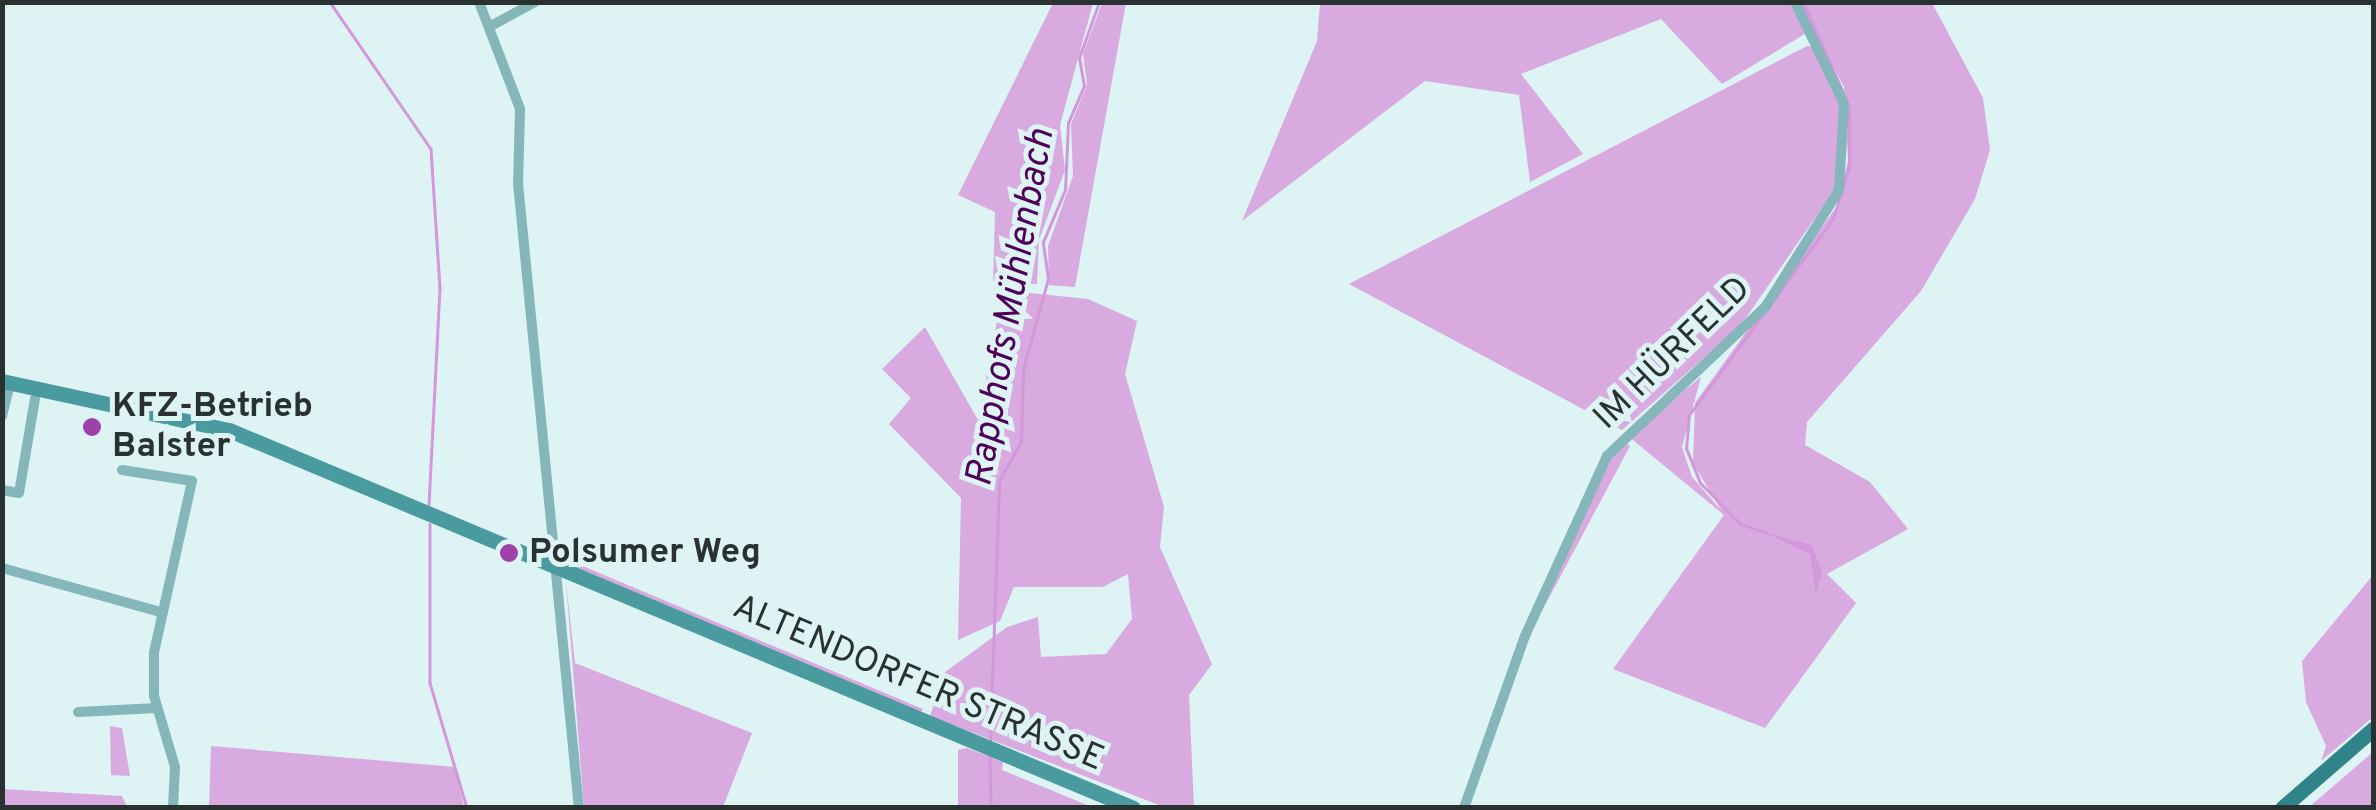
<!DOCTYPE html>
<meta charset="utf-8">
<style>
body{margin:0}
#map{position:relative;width:2376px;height:810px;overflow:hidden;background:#ddf3f4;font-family:Overpass,sans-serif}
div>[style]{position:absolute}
.green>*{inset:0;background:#d9aadf}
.water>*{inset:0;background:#d397dc}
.stream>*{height:2.5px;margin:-1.25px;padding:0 1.25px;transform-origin:1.25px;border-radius:1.25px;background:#d397dc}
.street>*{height:10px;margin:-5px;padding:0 5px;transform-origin:5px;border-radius:5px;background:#85b6b9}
.secondary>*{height:15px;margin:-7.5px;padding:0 7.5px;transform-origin:7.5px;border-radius:7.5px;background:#4a9b9f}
.primary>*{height:15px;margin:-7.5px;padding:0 7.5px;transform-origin:7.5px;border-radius:7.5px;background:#308388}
.dots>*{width:28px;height:28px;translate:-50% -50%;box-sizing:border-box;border:5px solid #ddf3f4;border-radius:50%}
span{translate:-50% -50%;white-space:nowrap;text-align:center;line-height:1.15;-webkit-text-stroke:10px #ddf3f4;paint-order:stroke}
.street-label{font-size:35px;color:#293131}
.poi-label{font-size:35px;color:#293131;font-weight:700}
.left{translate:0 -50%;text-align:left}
.water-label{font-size:38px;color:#4f0059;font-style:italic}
.frame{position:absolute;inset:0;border:5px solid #293131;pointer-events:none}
</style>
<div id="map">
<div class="green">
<i style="clip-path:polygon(1053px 3px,1093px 3px,1060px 125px,1065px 170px,1039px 240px,1037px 284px,993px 282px,995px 212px,958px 195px)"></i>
<i style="clip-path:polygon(1102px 3px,1126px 3px,1075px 287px,1049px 285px,1048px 246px,1073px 176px,1071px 124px,1087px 85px,1083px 54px)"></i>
<i style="clip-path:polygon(1320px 3px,1792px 3px,1808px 32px,1722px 84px,1661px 19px,1521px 74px,1583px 154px,1530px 182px,1519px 95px,1425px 81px,1242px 221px,1317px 41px)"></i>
<i style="clip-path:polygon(1799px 3px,1932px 3px,1983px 98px,1990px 150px,1975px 199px,1921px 291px,1807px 422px,1805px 445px,1870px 482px,1908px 529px,1827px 574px,1856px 603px,1765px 728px,1613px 669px,1724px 515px,1628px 436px,1701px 377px,1682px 447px,1692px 477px,1721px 510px,1693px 463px,1695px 403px,1837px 206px,1848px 161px,1844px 87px)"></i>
<i style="clip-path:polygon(1807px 46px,1819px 48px,1841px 108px,1835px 189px,1741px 325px,1622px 430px,1349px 284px)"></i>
<i style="clip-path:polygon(1003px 290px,1088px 299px,1137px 321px,1125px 374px,1164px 507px,1160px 547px,1212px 664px,1189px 695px,1194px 807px,1164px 807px,930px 716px,945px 672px,1007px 627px,1038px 617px,1041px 657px,1106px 654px,1132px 619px,1128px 574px,1103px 587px,1014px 587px,1000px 621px,958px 640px,961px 498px,889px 424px,911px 398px,882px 369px,925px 327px,978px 420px)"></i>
<i style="clip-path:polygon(1624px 442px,1630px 446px,1528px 637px,1608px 461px)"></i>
<i style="clip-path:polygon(566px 559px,923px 709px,921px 712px,568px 564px)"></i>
<i style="clip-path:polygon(2373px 575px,2373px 717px,2321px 761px,2326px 746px,2306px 702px,2302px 661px)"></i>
<i style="clip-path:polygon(566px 582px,575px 663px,752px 733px,723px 807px,584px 807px)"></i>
<i style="clip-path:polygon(110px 726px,122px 728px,130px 776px,111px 775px)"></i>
<i style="clip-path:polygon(211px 746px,455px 767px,464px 807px,209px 807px)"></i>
<i style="clip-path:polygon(967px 748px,1003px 762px,1002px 770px,1092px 807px,958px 807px,958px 750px)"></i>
<i style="clip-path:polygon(2373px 752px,2373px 807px,2309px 807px)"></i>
<i style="clip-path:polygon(3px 789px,122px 796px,127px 807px,3px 807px)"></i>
</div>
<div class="water">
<i style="clip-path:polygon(1766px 533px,1812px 545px,1822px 573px,1816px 593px,1810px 554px)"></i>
</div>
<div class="stream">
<i style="left:330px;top:2px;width:178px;rotate:55.5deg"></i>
<i style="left:431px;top:149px;width:139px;rotate:86.3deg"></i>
<i style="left:440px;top:288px;width:216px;rotate:92.9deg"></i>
<i style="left:1803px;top:2px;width:108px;rotate:66deg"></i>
<i style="left:430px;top:524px;width:159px;rotate:90deg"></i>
<i style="left:430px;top:683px;width:130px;rotate:73.5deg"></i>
<i style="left:1766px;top:533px;width:28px;rotate:-161deg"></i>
<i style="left:1740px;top:524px;width:57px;rotate:-134.3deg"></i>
<i style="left:1700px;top:483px;width:37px;rotate:-112deg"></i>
<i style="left:1686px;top:449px;width:34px;rotate:-85deg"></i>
<i style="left:1689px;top:415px;width:243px;rotate:-53.7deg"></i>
<i style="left:1833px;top:219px;width:54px;rotate:-72.9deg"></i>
<i style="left:1849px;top:167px;width:59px;rotate:-90deg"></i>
<i style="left:990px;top:741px;width:260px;rotate:-88deg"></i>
<i style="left:999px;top:481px;width:45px;rotate:-60.6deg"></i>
<i style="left:1021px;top:442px;width:73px;rotate:-88.4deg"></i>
<i style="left:1023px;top:369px;width:93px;rotate:-74.5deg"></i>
<i style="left:1048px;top:279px;width:37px;rotate:-98deg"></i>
<i style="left:1043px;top:242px;width:56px;rotate:-67.1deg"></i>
<i style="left:1065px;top:190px;width:67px;rotate:-87.4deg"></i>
<i style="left:1068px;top:123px;width:40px;rotate:-66.6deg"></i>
<i style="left:1084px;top:86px;width:28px;rotate:-100deg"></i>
<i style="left:1079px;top:58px;width:59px;rotate:-70.3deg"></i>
<i style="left:990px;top:754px;width:54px;rotate:88.9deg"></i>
</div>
<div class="street">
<i style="left:479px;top:2px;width:115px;rotate:69deg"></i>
<i style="left:520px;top:109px;width:74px;rotate:91.5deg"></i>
<i style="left:518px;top:183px;width:628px;rotate:84.43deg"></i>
<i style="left:489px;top:27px;width:52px;rotate:-28.5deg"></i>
<i style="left:2px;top:416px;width:36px;rotate:-76deg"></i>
<i style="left:122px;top:470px;width:71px;rotate:8.9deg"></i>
<i style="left:192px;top:481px;width:176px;rotate:102.5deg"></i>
<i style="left:154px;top:653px;width:43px;rotate:90deg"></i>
<i style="left:154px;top:696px;width:74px;rotate:73.5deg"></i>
<i style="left:175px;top:767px;width:41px;rotate:92.8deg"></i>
<i style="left:2px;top:490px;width:17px;rotate:10deg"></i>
<i style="left:19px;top:493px;width:96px;rotate:-80.4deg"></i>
<i style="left:2px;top:568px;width:165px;rotate:15.5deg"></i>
<i style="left:78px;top:712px;width:79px;rotate:-2.9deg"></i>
<i style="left:1464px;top:808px;width:182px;rotate:-70.5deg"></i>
<i style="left:1525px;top:636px;width:198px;rotate:-65.5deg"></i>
<i style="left:1607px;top:456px;width:219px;rotate:-43.3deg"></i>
<i style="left:1766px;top:306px;width:137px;rotate:-57.8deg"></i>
<i style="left:1839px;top:190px;width:86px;rotate:-86.7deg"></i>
<i style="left:1844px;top:104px;width:113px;rotate:-115.7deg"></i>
</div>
<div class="secondary">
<i style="left:2px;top:381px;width:232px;rotate:12.2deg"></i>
<i style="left:229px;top:430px;width:980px;rotate:22.69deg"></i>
</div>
<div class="primary">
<i style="left:2282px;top:808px;width:122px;rotate:-41deg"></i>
</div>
<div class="dots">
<i style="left:92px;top:427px;background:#9e41ab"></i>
<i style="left:509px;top:553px;background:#9e41ab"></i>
</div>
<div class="street-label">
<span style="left:1673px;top:354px;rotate:-44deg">IM HÜRFELD</span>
<span style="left:918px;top:684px;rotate:23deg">ALTENDORFER STRASSE</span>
</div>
<div class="poi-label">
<span class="left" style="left:112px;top:427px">KFZ-Betrieb<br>Balster</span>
<span class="left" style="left:529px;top:553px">Polsumer Weg</span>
</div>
<div class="water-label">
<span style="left:1012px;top:308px;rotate:-80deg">Rapphofs Mühlenbach</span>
</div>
<div class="frame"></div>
</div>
